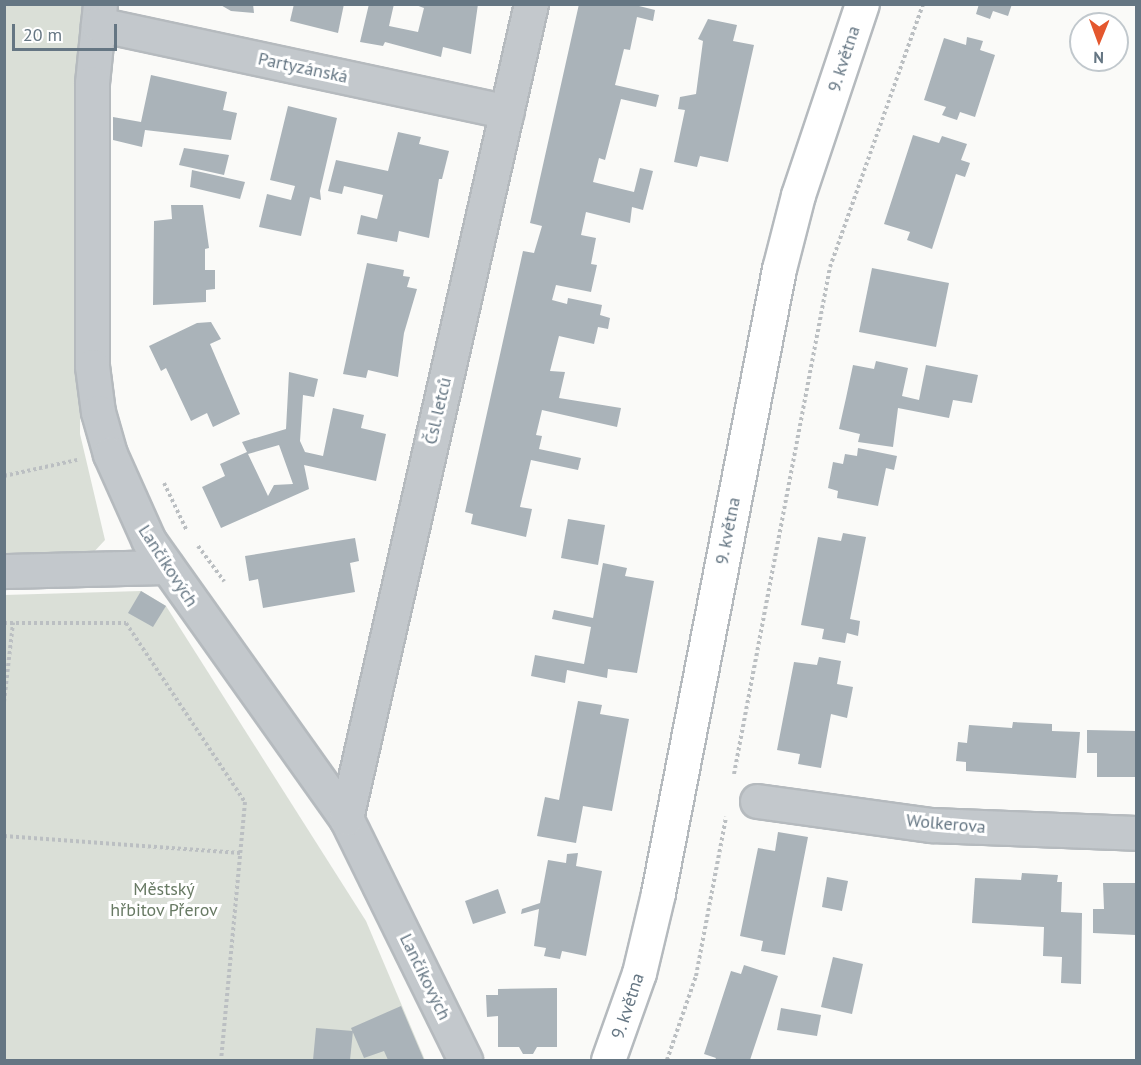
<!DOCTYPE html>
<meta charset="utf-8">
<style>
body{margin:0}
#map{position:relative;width:1141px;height:1065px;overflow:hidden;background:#fafaf8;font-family:"PT Sans",sans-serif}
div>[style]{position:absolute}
.green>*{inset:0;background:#dadfd7}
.building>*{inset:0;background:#aab3b9}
.path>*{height:4px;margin-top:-2px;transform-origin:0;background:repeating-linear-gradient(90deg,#bbbfc2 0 3px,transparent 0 6px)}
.roads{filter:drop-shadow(2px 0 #b5babe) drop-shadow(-2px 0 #b5babe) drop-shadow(0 2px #b5babe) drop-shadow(0 -2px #b5babe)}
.minor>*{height:33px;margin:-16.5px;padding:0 16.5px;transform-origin:16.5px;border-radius:16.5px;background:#c3c8cc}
.major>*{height:33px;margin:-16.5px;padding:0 16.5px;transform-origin:16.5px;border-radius:16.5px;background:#fff}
span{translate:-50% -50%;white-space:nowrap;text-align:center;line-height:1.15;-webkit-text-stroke:6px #fff;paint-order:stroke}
.street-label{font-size:18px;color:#657683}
.park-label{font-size:18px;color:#687a64}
.frame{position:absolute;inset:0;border:6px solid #657683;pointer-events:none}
.north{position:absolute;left:1069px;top:12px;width:60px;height:60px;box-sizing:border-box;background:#fff;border:2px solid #c1c8cd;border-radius:50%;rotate:181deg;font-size:16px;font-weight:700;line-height:24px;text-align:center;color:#657683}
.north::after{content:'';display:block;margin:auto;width:21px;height:27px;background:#e4572e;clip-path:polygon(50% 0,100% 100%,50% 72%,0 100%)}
.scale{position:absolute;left:12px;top:24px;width:105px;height:27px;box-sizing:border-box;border:3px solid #657683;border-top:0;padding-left:8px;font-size:18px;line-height:21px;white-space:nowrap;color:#657683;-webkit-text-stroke:4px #fff;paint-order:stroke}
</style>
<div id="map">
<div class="green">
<i style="clip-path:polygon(4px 5px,84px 5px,80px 434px,105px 540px,91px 555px,5px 561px)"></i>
<i style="clip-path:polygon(141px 591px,166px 606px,366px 921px,425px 1060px,5px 1060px,4px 595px)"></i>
</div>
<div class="building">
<i style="clip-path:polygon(219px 4px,253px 4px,254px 13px,231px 11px)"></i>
<i style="clip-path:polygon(294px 4px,344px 4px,338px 33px,290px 21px)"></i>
<i style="clip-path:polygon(369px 4px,394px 4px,389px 26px,418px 32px,424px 8px,413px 4px,478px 4px,471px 54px,443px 47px,441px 57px,385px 42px,383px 46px,360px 42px)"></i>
<i style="clip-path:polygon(579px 4px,631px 4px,655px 10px,653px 21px,637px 17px,630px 50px,624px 49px,615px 85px,659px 95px,656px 107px,621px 99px,605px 160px,599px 158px,593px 182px,634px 192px,640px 168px,653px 171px,643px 210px,632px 207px,630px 223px,586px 212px,581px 235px,596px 238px,591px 264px,597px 265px,591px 292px,556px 285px,552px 300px,567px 304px,568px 298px,602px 305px,600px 315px,610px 318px,608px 329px,598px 327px,594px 344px,559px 336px,550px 371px,565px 372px,559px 398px,621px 408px,617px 427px,542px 410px,536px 435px,542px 436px,539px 449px,581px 458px,578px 470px,531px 460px,520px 507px,532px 509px,526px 537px,471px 524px,473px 514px,465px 512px,523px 251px,534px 253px,542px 226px,530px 223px)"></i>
<i style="clip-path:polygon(979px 4px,1012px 4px,1008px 16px,993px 11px,990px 19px,976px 14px)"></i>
<i style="clip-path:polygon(708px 19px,737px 25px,733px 41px,754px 45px,728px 162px,700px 156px,697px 167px,674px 162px,685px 110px,678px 109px,680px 97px,696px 94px,703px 41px,698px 39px)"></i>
<i style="clip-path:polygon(967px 37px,983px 41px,980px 50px,995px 55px,975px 117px,960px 112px,957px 120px,942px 115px,946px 107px,924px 100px,944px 38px,966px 45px)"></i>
<i style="clip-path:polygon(151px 75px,227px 92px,223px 110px,237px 113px,231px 140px,145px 130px,142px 147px,113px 140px,113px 117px,141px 122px)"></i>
<i style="clip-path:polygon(288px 106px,337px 118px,320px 191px,321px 200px,310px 197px,301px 236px,259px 227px,267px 194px,291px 200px,295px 186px,270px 180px)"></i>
<i style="clip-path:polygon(398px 132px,421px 137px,419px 144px,449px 151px,442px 179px,439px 179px,429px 238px,399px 231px,397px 242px,357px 234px,361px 215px,377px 219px,383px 195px,344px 186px,342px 194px,328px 191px,336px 160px,388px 171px)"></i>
<i style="clip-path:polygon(913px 135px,939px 143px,942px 136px,967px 144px,961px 160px,970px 163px,965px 177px,956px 174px,932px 249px,907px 240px,910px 232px,884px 224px)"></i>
<i style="clip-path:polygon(184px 148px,229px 155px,224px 175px,179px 165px)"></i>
<i style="clip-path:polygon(192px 170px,245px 182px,240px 199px,190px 187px)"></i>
<i style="clip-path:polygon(171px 205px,203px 205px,209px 248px,205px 249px,205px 270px,215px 270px,215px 289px,206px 290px,206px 302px,153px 305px,154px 221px,172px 219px)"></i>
<i style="clip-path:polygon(367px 263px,404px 270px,403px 276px,410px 277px,407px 287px,417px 289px,404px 333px,398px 377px,368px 370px,366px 378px,343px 374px)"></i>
<i style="clip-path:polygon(872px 268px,949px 283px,936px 347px,859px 332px)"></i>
<i style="clip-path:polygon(211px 322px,221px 339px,210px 344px,240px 414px,213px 427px,207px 413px,191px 421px,166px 368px,161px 371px,149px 346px,197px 323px)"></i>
<i style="clip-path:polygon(876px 361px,908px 368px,902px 396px,919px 400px,926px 365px,978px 375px,972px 403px,953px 400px,949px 418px,898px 408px,893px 447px,858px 442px,860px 434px,839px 429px,846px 398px,853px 365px,874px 369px)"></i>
<i style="clip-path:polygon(evenodd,289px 372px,318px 379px,314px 397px,303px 395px,300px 441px,305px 452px,323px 456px,333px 408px,364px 415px,361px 428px,386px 434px,376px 481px,304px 465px,309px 489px,221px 528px,202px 487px,225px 476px,220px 464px,247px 452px,242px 442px,286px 429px,289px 372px,279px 445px,293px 484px,274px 485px,268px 496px,248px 454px,279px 445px)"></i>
<i style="clip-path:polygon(858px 448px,897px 456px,894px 470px,886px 468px,878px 506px,837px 498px,838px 491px,828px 488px,833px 462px,843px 464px,845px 454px,857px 456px)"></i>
<i style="clip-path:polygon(568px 519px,605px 525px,598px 565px,561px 558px)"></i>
<i style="clip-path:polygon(843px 533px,866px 537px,850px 619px,860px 621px,858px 636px,847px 633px,845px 643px,822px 639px,824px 629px,801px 625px,818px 537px,841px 541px)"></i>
<i style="clip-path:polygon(355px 538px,359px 561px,350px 563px,355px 592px,263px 608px,258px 579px,249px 581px,245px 556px)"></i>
<i style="clip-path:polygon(603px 563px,627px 568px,625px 576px,654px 581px,637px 673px,608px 669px,607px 678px,567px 670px,565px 683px,531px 676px,535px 655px,584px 664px,591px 627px,552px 619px,554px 610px,593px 618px)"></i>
<i style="clip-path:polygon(141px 591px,166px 606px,153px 627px,128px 613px)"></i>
<i style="clip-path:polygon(819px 657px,841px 661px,837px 684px,853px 687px,847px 718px,831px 714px,821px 768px,798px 764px,800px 754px,777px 750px,794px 662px,817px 665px)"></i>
<i style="clip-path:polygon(578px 701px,602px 705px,600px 714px,629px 719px,612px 811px,583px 806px,576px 843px,537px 836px,545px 797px,559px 800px)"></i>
<i style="clip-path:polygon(1013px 722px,1052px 724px,1052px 731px,1080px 732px,1076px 778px,966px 771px,966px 762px,956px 761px,958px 742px,967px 743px,969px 725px,1012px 728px)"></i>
<i style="clip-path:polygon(1087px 730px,1136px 731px,1136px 777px,1097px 777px,1097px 753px,1087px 753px)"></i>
<i style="clip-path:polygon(778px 832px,808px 837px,785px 955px,761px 951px,763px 941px,740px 936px,758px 848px,775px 851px)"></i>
<i style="clip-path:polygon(578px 853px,576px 866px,602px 871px,586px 956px,562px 951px,560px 959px,544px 956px,546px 948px,534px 946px,539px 909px,521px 914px,522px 909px,540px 903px,548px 860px,566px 863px,567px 854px)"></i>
<i style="clip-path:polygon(1022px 873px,1058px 875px,1057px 882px,1062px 882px,1061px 912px,1082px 913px,1081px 984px,1061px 983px,1062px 957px,1043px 956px,1044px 927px,972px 923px,975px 878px,1021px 880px)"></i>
<i style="clip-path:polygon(827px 877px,848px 881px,842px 911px,822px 907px)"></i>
<i style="clip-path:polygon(1103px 883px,1136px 883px,1136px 935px,1093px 933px,1093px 909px,1104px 909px)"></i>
<i style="clip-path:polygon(498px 889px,506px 913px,473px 924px,465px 901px)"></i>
<i style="clip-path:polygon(833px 957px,863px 964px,852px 1014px,821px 1007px)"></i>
<i style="clip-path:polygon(744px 965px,778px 976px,750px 1060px,715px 1060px,716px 1058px,704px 1054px,731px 971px,741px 974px)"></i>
<i style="clip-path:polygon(557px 988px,557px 1047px,537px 1047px,533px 1054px,523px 1054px,519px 1047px,498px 1047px,498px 1016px,487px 1017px,486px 995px,498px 995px,498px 989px)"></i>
<i style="clip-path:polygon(401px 1006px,424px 1060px,388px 1060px,384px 1051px,364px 1058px,351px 1028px)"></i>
<i style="clip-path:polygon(781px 1008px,821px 1015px,817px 1036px,777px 1030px)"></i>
<i style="clip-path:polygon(316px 1028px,353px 1031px,350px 1060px,313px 1060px)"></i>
</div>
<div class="path">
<i style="left:4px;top:476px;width:75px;rotate:-12.4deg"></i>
<i style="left:164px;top:483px;width:53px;rotate:64.4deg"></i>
<i style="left:198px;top:546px;width:44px;rotate:53.4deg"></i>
<i style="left:4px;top:623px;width:122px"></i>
<i style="left:126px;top:623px;width:215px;rotate:56.4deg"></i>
<i style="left:245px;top:802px;width:259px;rotate:95.3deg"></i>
<i style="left:4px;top:702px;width:80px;rotate:-83.5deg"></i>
<i style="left:734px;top:774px;width:516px;rotate:-79.28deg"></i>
<i style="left:830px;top:267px;width:279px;rotate:-70.5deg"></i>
<i style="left:4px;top:836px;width:237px;rotate:4.1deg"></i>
<i style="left:667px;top:1060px;width:89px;rotate:-71deg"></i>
<i style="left:696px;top:976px;width:162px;rotate:-79.3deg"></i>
</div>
<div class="roads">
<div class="minor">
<i style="left:100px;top:4px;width:79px;rotate:95.8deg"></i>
<i style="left:92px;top:83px;width:283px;rotate:90deg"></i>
<i style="left:92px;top:366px;width:46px;rotate:82.6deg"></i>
<i style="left:98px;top:412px;width:44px;rotate:74.1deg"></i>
<i style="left:110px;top:454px;width:95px;rotate:65.9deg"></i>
<i style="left:149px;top:541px;width:340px;rotate:54.6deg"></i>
<i style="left:346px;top:818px;width:270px;rotate:63.8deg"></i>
<i style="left:98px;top:24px;width:418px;rotate:12.1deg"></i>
<i style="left:4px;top:571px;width:163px;rotate:-1.4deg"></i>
<i style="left:757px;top:801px;width:176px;rotate:7.9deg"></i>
<i style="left:931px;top:825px;width:205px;rotate:2.2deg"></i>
<i style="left:346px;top:818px;width:835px;rotate:-77.2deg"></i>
</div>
<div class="major">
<i style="left:608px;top:1060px;width:92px;rotate:-70.4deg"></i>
<i style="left:639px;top:973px;width:82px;rotate:-76.6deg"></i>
<i style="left:658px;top:893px;width:636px;rotate:-79.03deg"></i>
<i style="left:779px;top:269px;width:76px;rotate:-75.6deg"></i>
<i style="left:798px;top:195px;width:201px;rotate:-71.5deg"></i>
</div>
</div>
<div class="street-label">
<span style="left:844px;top:59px;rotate:-72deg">9. května</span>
<span style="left:303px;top:68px;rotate:12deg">Partyzánská</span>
<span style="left:438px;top:411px;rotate:-77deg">Čsl. letců</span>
<span style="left:728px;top:531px;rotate:-79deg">9. května</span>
<span style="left:168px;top:566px;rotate:57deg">Lančíkových</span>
<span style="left:946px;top:824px;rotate:5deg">Wolkerova</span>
<span style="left:425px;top:977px;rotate:64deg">Lančíkových</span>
<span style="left:628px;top:1006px;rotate:-72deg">9. května</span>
</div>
<div class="park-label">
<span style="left:164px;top:900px">Městský<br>hřbitov Přerov</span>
</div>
<div class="frame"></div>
<div class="north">N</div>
<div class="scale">20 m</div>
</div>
